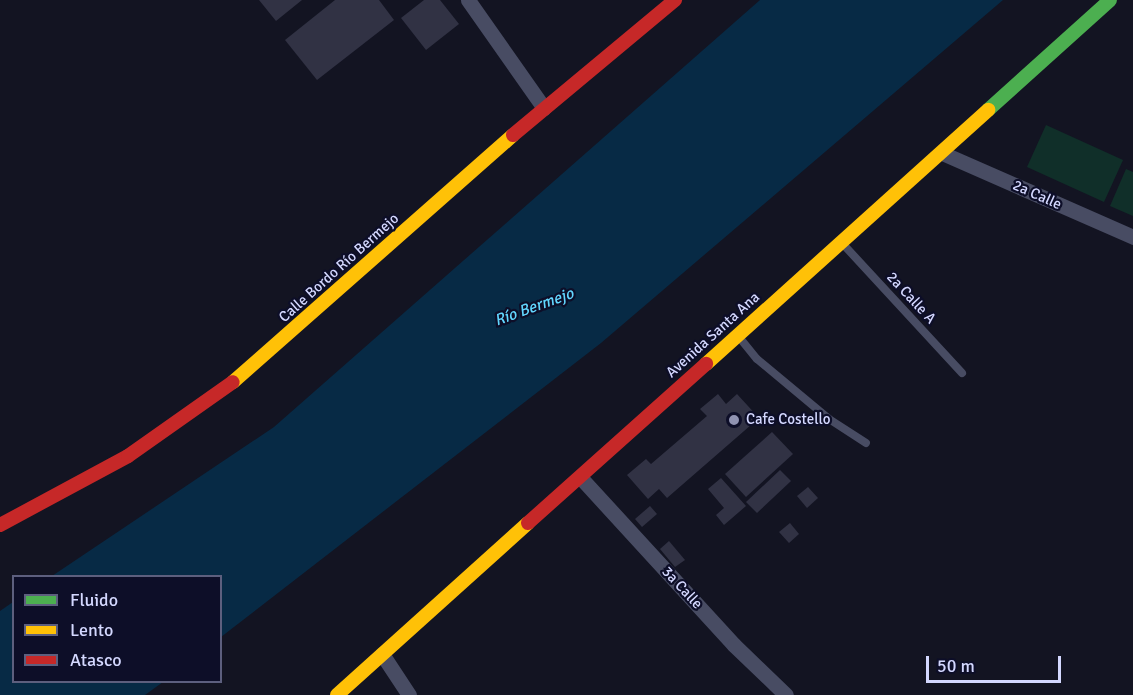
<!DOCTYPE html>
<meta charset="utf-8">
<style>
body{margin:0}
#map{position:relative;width:1133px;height:695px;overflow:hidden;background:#131422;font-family:Signika,sans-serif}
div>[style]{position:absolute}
.green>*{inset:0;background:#102f29}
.water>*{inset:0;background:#072a45}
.building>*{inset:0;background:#313244}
.lane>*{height:8px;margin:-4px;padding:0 4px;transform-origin:4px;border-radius:4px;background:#484c63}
.street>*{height:15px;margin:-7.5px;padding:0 7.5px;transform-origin:7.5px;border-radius:7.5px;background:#484c63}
.fast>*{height:14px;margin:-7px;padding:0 7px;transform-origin:7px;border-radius:7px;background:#4caf50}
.slow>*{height:14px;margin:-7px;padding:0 7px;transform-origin:7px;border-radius:7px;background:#ffc107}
.jam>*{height:14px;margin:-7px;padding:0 7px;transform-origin:7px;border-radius:7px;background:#c62828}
.dots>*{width:16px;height:16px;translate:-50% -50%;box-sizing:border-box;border:3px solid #0d0e28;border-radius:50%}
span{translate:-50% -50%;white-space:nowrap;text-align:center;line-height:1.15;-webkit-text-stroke:4.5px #0d0e28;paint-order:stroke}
.street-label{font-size:15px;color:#d4d8ff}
.poi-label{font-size:15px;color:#d4d8ff}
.left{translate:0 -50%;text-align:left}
.water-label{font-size:16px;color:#62d7ff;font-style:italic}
.legend{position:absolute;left:12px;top:575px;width:210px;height:108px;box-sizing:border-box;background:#0d0e28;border:2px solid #5d5f7e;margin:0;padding:8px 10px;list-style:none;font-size:18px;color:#d4d8ff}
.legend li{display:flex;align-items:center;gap:12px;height:30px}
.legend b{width:30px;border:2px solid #5d5f7e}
.scale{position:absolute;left:926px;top:656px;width:135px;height:27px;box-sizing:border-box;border:3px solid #d4d8ff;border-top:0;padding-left:8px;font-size:18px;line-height:21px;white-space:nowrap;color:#d4d8ff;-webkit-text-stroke:4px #0d0e28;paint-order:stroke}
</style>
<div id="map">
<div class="green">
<i style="clip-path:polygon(1046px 125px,1123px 160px,1104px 202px,1027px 167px)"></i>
<i style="clip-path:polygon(1126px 169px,1133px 172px,1133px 216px,1110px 206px)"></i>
</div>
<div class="water">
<i style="clip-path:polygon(760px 0,1003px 0,601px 343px,221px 637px,220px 576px,52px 576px,274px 427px)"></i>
<i style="clip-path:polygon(13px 602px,14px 682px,163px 682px,145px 695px,0 695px,0 611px)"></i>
</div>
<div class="building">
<i style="clip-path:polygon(259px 0,302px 0,276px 21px)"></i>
<i style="clip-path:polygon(335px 0,379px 0,394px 20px,317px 80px,285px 40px)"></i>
<i style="clip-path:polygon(424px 0,440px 0,459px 24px,426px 50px,401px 18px)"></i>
<i style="clip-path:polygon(718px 394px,726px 404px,737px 394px,759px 418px,667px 498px,659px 489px,648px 499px,627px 475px,646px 459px,651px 464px,707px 416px,700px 409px)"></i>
<i style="clip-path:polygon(772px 432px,793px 454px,746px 497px,725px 474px)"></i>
<i style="clip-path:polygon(780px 470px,791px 481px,757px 513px,746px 502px)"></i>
<i style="clip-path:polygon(721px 478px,746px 506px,724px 525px,716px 515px,724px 508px,708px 489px)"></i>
<i style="clip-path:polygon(808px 487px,818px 498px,807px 508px,797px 496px)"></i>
<i style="clip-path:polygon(650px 506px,657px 514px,642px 527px,635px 519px)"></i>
<i style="clip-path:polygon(790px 523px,799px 534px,789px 543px,779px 532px)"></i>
<i style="clip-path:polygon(669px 541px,685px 560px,675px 567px,660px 549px)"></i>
</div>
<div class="lane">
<i style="left:842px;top:243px;width:177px;rotate:47.3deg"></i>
<i style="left:739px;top:337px;width:28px;rotate:51deg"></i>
<i style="left:757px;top:359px;width:94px;rotate:39.8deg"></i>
<i style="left:829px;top:419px;width:44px;rotate:33deg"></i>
</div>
<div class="street">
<i style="left:468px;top:0;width:132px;rotate:54.9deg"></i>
<i style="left:942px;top:153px;width:209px;rotate:23.7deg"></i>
<i style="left:581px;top:478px;width:226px;rotate:47.5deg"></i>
<i style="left:734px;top:645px;width:72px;rotate:43.9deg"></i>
<i style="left:382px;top:654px;width:49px;rotate:56.6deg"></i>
</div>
<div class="fast">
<i style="left:988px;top:110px;width:164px;rotate:-42deg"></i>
</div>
<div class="slow">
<i style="left:706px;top:364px;width:380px;rotate:-42deg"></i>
<i style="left:233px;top:382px;width:373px;rotate:-41.4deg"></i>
<i style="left:337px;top:695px;width:257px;rotate:-42deg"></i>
</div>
<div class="jam">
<i style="left:513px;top:135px;width:211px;rotate:-39.8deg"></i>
<i style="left:528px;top:523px;width:239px;rotate:-41.8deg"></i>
<i style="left:0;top:525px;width:145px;rotate:-28.3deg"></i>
<i style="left:128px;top:456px;width:128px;rotate:-35.2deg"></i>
</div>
<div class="dots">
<i style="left:734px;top:420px;background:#9093b2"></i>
</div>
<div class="street-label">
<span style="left:1037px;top:195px;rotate:24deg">2a Calle</span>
<span style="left:339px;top:268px;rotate:-42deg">Calle Bordo Río Bermejo</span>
<span style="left:911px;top:298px;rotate:47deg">2a Calle A</span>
<span style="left:713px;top:335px;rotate:-42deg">Avenida Santa Ana</span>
<span style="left:682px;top:588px;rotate:47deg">3a Calle</span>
</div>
<div class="poi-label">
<span class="left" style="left:746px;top:420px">Cafe Costello</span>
</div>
<div class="water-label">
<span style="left:534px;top:307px;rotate:-20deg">Río Bermejo</span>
</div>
<ul class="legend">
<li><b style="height:8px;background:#4caf50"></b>Fluido</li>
<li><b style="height:8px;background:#ffc107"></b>Lento</li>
<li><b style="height:8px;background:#c62828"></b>Atasco</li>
</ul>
<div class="scale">50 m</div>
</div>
